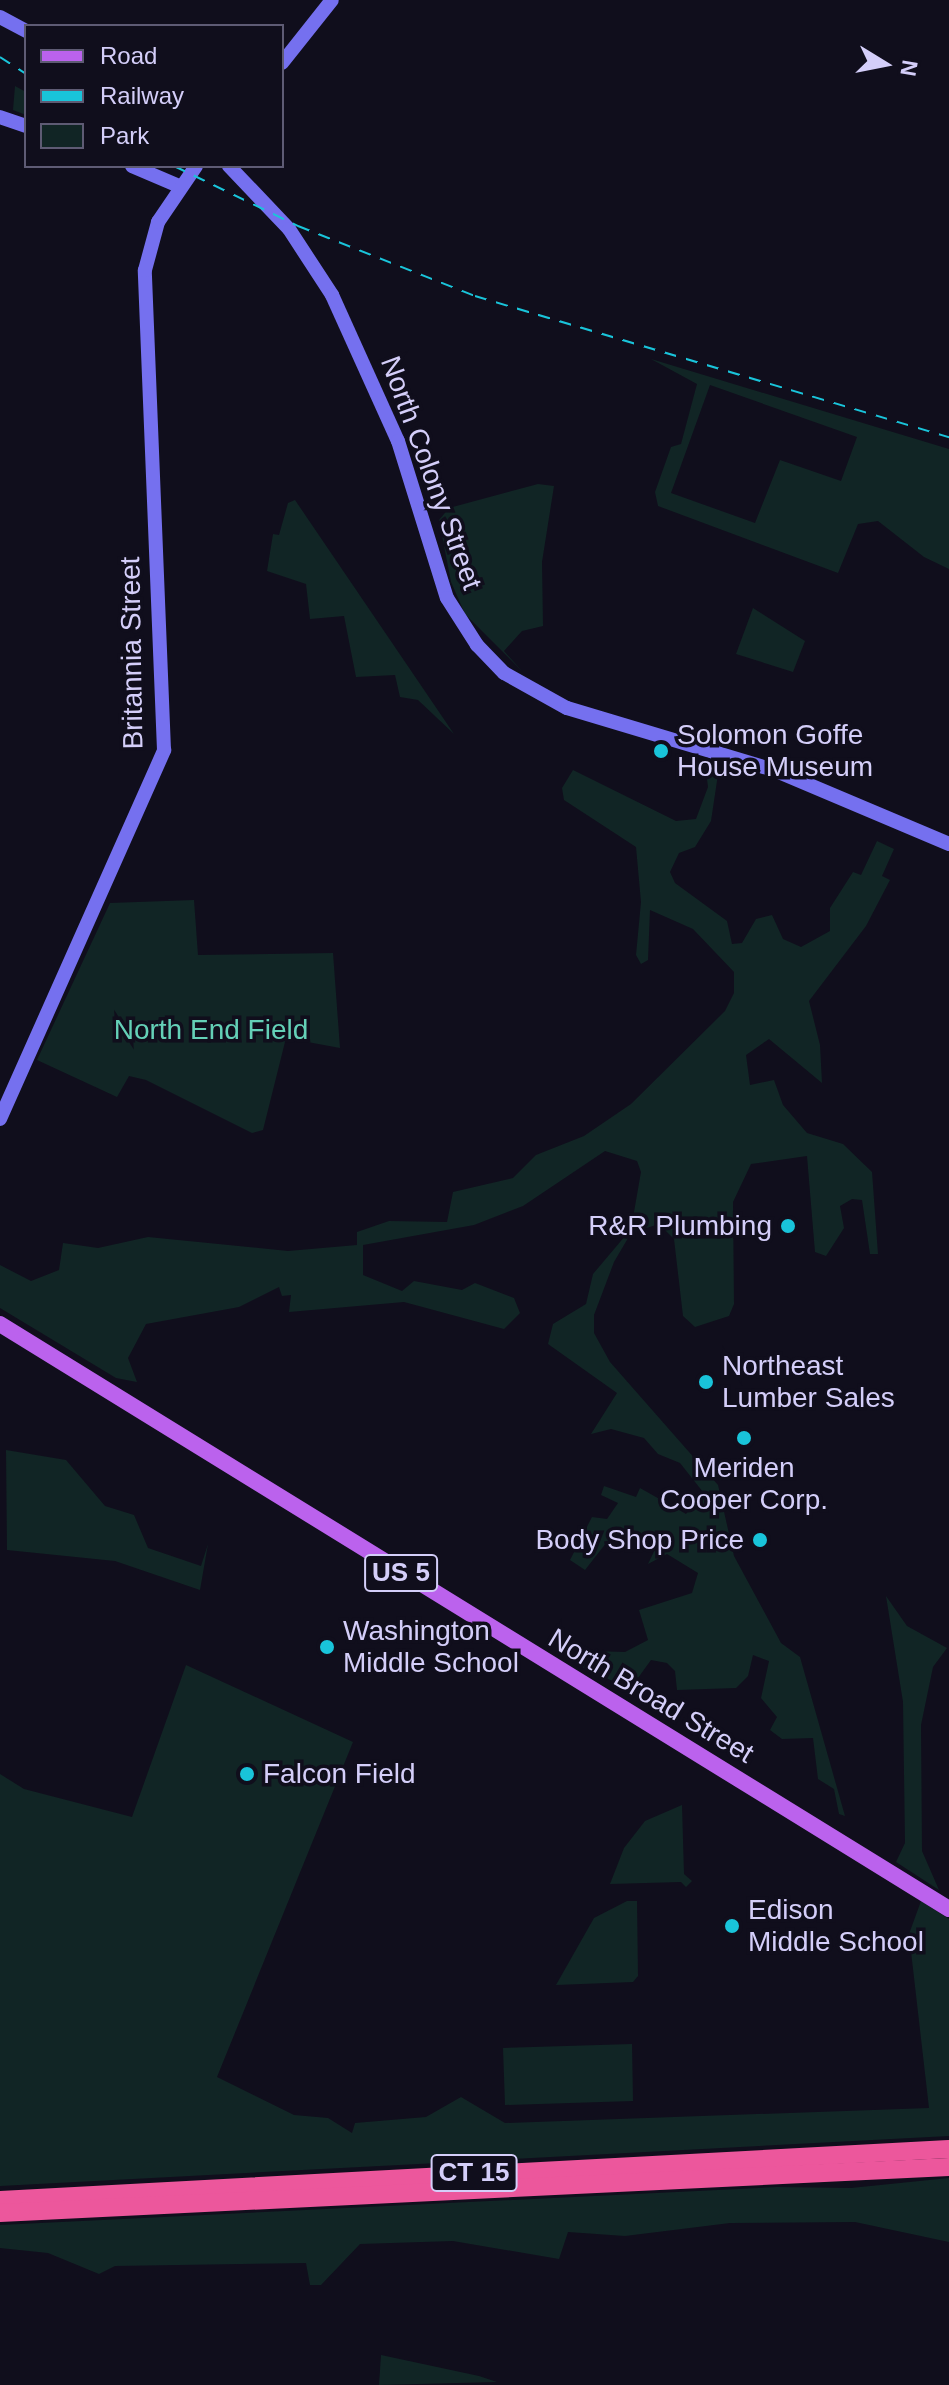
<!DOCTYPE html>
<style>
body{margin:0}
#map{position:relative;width:949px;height:2385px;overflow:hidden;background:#100e1c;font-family:Helvetica,sans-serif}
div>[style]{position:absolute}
.green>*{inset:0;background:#112525}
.secondary>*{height:14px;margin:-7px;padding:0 7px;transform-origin:7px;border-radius:7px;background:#7570ef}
.primary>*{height:16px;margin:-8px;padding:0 8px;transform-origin:8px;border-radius:8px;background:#bb62ed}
.highway>*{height:18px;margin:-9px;padding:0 9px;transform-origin:9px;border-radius:9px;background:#ec579c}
.rail>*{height:2px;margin-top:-1px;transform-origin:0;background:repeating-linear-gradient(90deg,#19c4da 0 12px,transparent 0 22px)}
.dots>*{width:22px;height:22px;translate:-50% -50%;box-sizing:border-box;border:4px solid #100e1c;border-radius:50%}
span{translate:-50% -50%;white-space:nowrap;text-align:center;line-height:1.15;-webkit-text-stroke:7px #100e1c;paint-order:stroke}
.shield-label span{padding:2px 6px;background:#100e1c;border:2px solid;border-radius:6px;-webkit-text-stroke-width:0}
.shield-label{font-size:26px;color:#d4cef9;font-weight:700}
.street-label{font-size:28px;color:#d4cef9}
.poi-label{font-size:28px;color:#d4cef9}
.left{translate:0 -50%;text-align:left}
.right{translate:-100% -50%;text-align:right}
.park-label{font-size:28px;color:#64d0b7}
.legend{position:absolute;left:24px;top:24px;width:260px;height:144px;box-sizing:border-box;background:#100e1c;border:2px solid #5e5b74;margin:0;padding:10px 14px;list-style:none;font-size:24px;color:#d4cef9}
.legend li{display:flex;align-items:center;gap:16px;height:40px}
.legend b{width:40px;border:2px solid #5e5b74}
.north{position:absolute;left:845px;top:24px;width:80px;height:80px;-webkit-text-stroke:6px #100e1c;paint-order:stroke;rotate:100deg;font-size:22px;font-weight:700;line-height:32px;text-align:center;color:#d4cef9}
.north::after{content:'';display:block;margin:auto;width:28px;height:36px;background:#d4cef9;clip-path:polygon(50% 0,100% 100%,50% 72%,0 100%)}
</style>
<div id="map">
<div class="green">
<i style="clip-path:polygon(15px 86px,26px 92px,26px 115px,13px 110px)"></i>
<i style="clip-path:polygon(evenodd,651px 359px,949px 449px,949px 569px,924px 557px,878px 521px,858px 524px,838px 573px,658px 506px,655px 492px,671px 447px,681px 444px,697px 384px,651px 359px,710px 385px,857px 437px,841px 481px,780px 460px,755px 523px,671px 493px,710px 385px)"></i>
<i style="clip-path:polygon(538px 484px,554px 486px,542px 562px,543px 626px,522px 631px,504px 651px,522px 671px,465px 614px,451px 582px,439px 520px,449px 508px)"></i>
<i style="clip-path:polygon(295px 500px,454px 734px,418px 700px,400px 697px,395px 675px,356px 677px,344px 616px,310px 619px,306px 584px,267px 571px,273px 534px,279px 535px,288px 503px)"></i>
<i style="clip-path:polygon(753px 608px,805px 641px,793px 672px,736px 654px)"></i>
<i style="clip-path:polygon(720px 761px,711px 821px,695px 847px,679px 853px,670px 872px,675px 883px,727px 921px,732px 944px,742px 943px,756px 919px,772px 915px,783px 939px,801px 947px,830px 931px,830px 908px,853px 872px,861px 875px,877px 841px,894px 849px,882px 876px,890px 880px,866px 926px,809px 1001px,820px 1045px,822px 1083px,769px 1039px,746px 1055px,750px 1085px,774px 1080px,783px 1105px,807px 1133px,843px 1144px,872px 1172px,878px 1254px,870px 1254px,862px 1200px,852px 1199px,840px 1206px,844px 1228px,826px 1256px,815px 1252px,807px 1156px,751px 1164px,733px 1202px,734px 1304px,729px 1316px,695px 1327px,683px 1316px,674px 1239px,659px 1224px,631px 1233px,614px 1262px,594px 1315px,594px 1333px,610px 1362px,718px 1485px,734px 1556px,781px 1643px,800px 1657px,845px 1816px,839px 1814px,834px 1789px,818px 1779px,813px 1738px,782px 1739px,770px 1730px,777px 1717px,761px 1698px,769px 1661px,753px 1655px,748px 1676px,736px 1688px,677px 1690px,675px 1671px,667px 1663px,651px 1660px,630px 1689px,582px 1667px,591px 1651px,625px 1652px,648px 1640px,639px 1610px,692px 1593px,698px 1573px,667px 1554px,648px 1564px,659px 1541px,636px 1532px,614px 1533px,585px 1570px,570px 1560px,592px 1517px,607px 1519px,618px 1503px,601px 1495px,604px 1486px,636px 1497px,640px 1488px,686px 1514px,703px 1492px,680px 1463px,658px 1454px,644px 1438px,611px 1429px,591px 1434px,617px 1393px,548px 1344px,553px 1324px,586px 1304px,593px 1274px,631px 1229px,641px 1172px,637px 1161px,605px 1151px,523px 1206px,474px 1225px,363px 1245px,363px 1275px,402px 1291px,414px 1281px,462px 1290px,475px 1283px,514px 1298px,520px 1313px,504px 1329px,404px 1302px,289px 1312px,291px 1295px,282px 1296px,279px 1287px,239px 1307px,146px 1324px,128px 1358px,137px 1382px,116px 1378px,0 1308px,0 1265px,31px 1281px,59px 1270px,63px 1243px,98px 1248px,148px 1237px,288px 1251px,357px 1245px,357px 1232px,389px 1221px,447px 1222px,453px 1192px,513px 1178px,536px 1155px,584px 1136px,631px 1104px,725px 1011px,734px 993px,734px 972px,693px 929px,650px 910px,648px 960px,641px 964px,636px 955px,641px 902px,636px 847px,564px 800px,562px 788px,573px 770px,676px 821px,696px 819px,708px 787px,706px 771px)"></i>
<i style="clip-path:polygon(194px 900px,198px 955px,333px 953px,340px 1048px,286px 1038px,263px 1130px,252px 1133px,146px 1080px,129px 1076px,117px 1097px,37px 1060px,110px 903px)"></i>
<i style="clip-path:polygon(6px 1450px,66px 1460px,105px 1506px,134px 1515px,148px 1548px,201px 1566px,208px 1544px,200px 1590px,115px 1561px,7px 1550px)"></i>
<i style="clip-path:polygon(886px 1596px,907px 1626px,947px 1648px,933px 1667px,921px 1725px,922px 1851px,939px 1890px,896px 1862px,905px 1843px,903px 1702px)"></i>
<i style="clip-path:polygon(186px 1665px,353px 1742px,217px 2077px,294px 2115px,328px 2118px,352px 2133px,355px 2123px,426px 2117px,461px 2097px,505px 2123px,929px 2108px,909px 1934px,921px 1901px,949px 1919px,949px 2136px,0 2186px,0 1774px,24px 1789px,132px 1817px)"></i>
<i style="clip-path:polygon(682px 1805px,684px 1874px,692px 1881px,686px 1887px,681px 1882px,610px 1884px,624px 1848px,645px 1821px)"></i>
<i style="clip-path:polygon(627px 1901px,637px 1901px,638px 1976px,633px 1982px,556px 1985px,594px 1918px)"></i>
<i style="clip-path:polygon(632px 2044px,633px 2101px,505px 2105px,503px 2048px)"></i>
<i style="clip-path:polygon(949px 2178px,949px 2242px,855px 2222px,730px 2223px,625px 2236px,568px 2232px,559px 2259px,453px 2241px,360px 2244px,321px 2285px,310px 2285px,306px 2263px,115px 2266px,99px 2274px,48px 2253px,0 2248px,0 2225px,777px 2187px,851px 2188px)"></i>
<i style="clip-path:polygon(381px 2355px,479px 2376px,497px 2382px,379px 2385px)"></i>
</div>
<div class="secondary">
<i style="left:0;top:17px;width:30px;rotate:28deg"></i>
<i style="left:282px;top:63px;width:80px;rotate:-51.6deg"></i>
<i style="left:0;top:117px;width:28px;rotate:19deg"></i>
<i style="left:132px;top:166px;width:51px;rotate:23.1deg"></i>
<i style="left:229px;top:166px;width:87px;rotate:46.4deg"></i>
<i style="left:289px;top:229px;width:79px;rotate:56.9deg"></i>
<i style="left:332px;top:295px;width:160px;rotate:65.7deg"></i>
<i style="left:398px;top:441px;width:164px;rotate:72.7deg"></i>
<i style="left:447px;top:598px;width:56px;rotate:57.4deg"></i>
<i style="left:477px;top:645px;width:39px;rotate:46deg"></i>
<i style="left:504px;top:673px;width:72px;rotate:29.1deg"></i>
<i style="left:567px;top:708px;width:216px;rotate:16.7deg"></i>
<i style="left:774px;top:770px;width:190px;rotate:22.9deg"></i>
<i style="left:0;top:1119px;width:404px;rotate:-66deg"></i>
<i style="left:164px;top:750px;width:480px;rotate:-92.3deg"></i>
<i style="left:145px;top:270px;width:50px;rotate:-74.8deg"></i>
<i style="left:158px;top:222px;width:68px;rotate:-55.8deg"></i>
</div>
<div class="primary">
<i style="left:0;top:1324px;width:1115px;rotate:31.65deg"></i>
</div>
<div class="highway">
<i style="left:0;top:2200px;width:950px;rotate:-3.08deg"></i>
<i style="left:0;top:2213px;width:950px;rotate:-2.78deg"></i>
</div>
<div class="rail">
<i style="left:0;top:57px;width:31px;rotate:33deg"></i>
<i style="left:174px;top:166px;width:138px;rotate:25.8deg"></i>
<i style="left:298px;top:226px;width:190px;rotate:21.6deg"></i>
<i style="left:475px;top:296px;width:495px;rotate:16.6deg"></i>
</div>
<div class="dots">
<i style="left:661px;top:751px;background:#19c4da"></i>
<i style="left:788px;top:1226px;background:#19c4da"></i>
<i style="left:706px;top:1382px;background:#19c4da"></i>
<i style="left:744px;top:1438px;background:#19c4da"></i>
<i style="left:760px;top:1540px;background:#19c4da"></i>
<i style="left:327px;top:1647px;background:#19c4da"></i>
<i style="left:247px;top:1774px;background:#19c4da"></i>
<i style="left:732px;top:1926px;background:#19c4da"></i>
</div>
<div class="shield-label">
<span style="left:401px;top:1573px">US 5</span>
<span style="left:474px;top:2173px">CT 15</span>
</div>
<div class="street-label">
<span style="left:431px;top:473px;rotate:70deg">North Colony Street</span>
<span style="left:132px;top:653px;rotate:-91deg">Britannia Street</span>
<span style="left:651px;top:1696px;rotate:31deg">North Broad Street</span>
</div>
<div class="poi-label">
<span class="left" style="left:677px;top:751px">Solomon Goffe<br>House Museum</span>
<span class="right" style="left:772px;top:1226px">R&amp;R Plumbing</span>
<span class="left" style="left:722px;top:1382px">Northeast<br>Lumber Sales</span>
<span style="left:744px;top:1484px">Meriden<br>Cooper Corp.</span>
<span class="right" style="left:744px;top:1540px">Body Shop Price</span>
<span class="left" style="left:343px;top:1647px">Washington<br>Middle School</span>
<span class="left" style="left:263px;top:1774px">Falcon Field</span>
<span class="left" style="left:748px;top:1926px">Edison<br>Middle School</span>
</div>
<div class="park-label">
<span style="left:211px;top:1030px">North End Field</span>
</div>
<ul class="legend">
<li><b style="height:10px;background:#bb62ed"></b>Road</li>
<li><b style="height:10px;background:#19c4da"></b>Railway</li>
<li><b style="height:22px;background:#112525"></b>Park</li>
</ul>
<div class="north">N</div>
</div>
